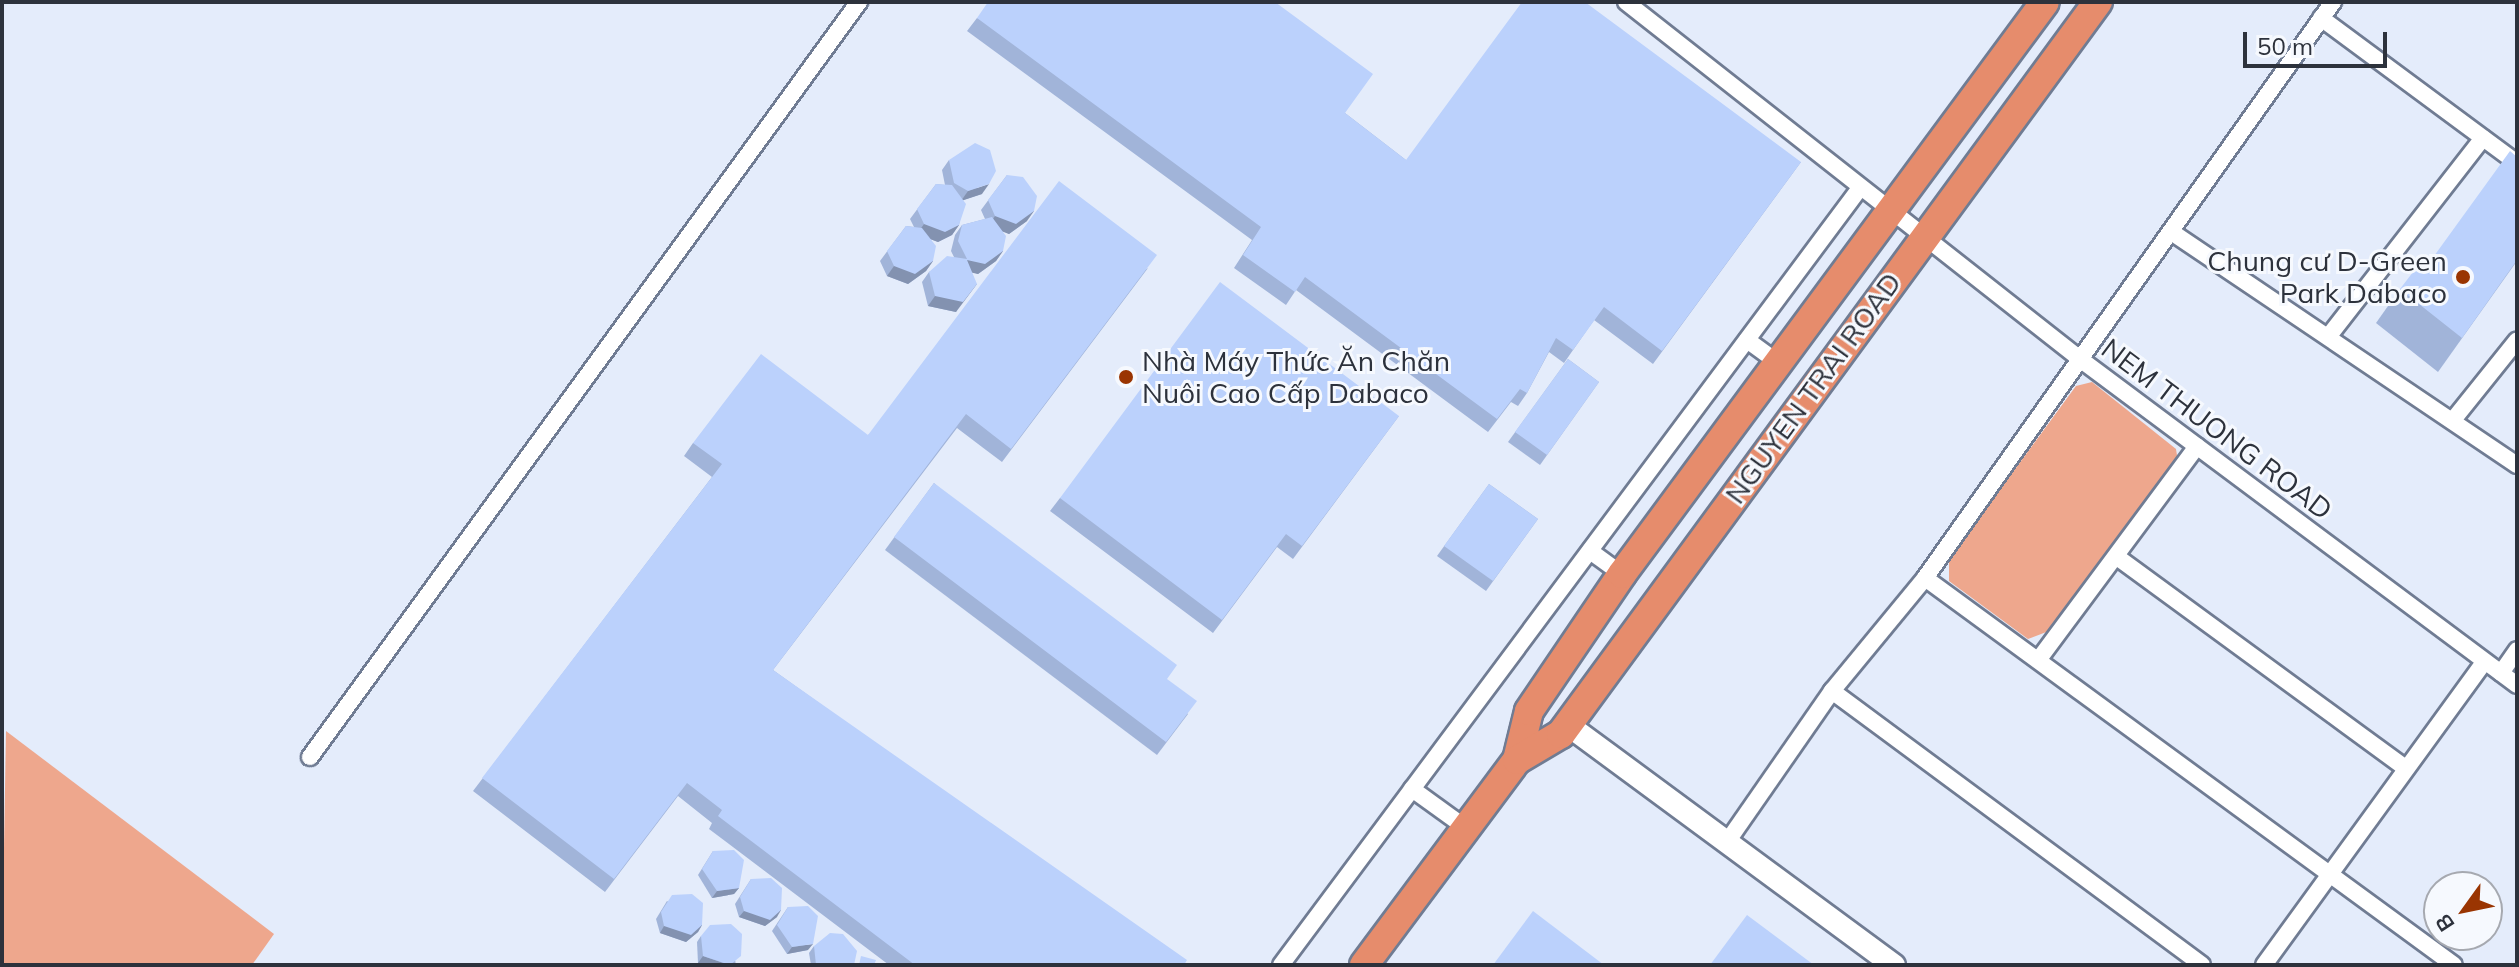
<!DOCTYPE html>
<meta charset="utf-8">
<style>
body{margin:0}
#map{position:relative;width:2519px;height:967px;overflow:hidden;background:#e4ecfb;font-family:Mulish,sans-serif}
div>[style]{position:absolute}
.green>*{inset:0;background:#eea78d}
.roads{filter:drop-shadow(2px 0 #707c93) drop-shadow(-2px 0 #707c93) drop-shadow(0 2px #707c93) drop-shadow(0 -2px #707c93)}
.street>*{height:16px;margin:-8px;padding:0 8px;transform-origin:8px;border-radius:8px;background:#fff}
.secondary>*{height:22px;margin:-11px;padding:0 11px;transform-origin:11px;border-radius:11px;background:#fff}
.highway>*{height:28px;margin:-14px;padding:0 14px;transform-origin:14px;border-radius:14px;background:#e68c6c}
.wall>*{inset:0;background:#a1b4d9}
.shaded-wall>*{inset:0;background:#8392b0}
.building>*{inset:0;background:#bbd1fc}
.dots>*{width:22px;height:22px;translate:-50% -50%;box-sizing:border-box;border:4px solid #f6f9fe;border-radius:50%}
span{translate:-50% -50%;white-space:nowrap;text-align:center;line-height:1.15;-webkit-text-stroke:6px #f6f9fe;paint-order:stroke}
.poi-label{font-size:28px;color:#2d323c}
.right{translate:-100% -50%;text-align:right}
.left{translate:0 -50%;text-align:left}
.street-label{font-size:28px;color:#2d323c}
.frame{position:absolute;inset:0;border:4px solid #2d323c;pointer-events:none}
.north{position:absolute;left:2423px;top:871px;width:80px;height:80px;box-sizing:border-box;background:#f6f9fe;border:2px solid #a6a9b0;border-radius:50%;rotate:237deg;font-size:22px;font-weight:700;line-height:32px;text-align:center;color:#2d323c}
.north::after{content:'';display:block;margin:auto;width:28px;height:36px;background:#9a3502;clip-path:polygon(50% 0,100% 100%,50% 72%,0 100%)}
.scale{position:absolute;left:2243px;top:32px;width:144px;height:36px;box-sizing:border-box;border:4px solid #2d323c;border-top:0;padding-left:10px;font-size:24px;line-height:28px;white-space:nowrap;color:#2d323c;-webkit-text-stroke:6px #f6f9fe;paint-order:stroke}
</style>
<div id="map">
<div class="green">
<i style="clip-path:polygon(2092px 382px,2176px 449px,2178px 462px,2049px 631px,2028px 639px,1949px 581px,1949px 559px,2076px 386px)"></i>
<i style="clip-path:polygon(6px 731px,274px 934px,252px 965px,2px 965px)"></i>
</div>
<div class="roads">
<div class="street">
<i style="left:1626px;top:2px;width:578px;rotate:38.18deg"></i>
<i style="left:2080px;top:359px;width:545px;rotate:36.72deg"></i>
<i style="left:2321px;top:18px;width:244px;rotate:36.5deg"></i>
<i style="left:2173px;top:233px;width:415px;rotate:34deg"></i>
<i style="left:2328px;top:337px;width:252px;rotate:-52.1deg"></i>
<i style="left:1747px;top:340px;width:36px;rotate:36deg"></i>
<i style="left:2453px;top:420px;width:102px;rotate:-51.3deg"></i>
<i style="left:1590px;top:551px;width:39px;rotate:36deg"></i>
<i style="left:2117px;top:557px;width:354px;rotate:36.2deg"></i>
<i style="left:1925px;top:578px;width:655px;rotate:36.19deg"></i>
<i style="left:2039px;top:659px;width:265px;rotate:-53.4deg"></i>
<i style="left:2501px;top:673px;width:28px;rotate:-55deg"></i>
<i style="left:1832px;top:691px;width:460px;rotate:36.5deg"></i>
<i style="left:310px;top:757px;width:934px;rotate:-53.98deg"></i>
<i style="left:1412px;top:789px;width:67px;rotate:35.8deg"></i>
<i style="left:1727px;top:842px;width:184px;rotate:-55.2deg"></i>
<i style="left:1832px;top:691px;width:146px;rotate:-50.5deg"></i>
<i style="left:1925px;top:578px;width:706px;rotate:-54.69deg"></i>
<i style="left:1281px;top:965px;width:969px;rotate:-53.31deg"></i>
<i style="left:2264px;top:965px;width:374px;rotate:-54deg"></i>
</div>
<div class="secondary">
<i style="left:1568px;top:725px;width:405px;rotate:36.4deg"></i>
</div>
<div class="highway">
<i style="left:1517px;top:760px;width:50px;rotate:-76.2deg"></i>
<i style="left:1529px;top:711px;width:166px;rotate:-55.8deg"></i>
<i style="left:1622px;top:574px;width:711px;rotate:-53.52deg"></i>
<i style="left:1364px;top:965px;width:256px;rotate:-53.3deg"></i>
<i style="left:1517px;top:760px;width:51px;rotate:-30.6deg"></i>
<i style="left:1561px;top:734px;width:908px;rotate:-53.74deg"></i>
</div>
</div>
<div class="wall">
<i style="clip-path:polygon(977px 18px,1345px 113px,1406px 160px,1801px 162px,1653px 364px,1594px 320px,1564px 363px,1549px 352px,1527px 393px,1518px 406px,1511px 402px,1488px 432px,1296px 290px,1286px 305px,1234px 268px,1252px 240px,967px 31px)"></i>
<i style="clip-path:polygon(949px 160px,982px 194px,963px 200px,959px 225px,952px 235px,938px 242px,930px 239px,933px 261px,926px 271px,908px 284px,887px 276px,880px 261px,906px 226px,914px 227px,910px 219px,936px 184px,945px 185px,942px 170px)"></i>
<i style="clip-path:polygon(1007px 175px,1027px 221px,1009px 234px,1003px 231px,1003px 251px,996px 261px,978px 274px,972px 272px,956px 312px,928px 306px,922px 282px,929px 272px,954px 257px,951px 251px,955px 235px,962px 225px,985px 219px,981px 210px)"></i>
<i style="clip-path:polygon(2517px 261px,2438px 372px,2376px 323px,2400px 289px)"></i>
<i style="clip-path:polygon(1148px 268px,1002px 462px,957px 428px,773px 670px,1184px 965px,889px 965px,709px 829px,712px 823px,678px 796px,605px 892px,473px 791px,712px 477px,684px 456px,693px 443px,868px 435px)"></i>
<i style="clip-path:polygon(1568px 359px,1599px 382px,1540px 465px,1508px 442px)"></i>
<i style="clip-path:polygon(1399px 416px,1293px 559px,1277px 547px,1213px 633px,1050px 511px,1060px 498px)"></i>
<i style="clip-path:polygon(934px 483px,1188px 714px,1157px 755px,885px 550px)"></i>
<i style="clip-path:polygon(1489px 484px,1538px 519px,1486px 591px,1437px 556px)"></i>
<i style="clip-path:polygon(713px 851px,739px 888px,734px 894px,712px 898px,698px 875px)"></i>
<i style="clip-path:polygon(751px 879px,777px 917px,765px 926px,739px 917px,735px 904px)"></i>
<i style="clip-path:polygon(667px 901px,702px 925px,698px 932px,686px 942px,660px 933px,656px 919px)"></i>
<i style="clip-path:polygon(788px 907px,808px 950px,787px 954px,772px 931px)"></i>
<i style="clip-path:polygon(701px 936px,736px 962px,733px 965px,705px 965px,698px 963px,697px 942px)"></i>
<i style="clip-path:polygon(814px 946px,854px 965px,811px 965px,809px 953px)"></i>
</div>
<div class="shaded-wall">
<i style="clip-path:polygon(989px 184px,982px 194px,961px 201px,968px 191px)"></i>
<i style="clip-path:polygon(1034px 211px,1027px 221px,1009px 234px,988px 226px,995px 216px)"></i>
<i style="clip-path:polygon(924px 224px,959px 225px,952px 235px,938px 242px,917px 234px)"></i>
<i style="clip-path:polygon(1003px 251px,996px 261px,978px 274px,960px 270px,967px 260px)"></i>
<i style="clip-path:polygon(933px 261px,926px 271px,908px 284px,887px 276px,894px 266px)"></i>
<i style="clip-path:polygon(977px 284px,956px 312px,928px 306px,935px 296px)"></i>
<i style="clip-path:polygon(739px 888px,734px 894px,712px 898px,717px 891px)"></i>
<i style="clip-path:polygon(781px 910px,777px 917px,765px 926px,739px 917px,744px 911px)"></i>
<i style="clip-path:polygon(702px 925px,698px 932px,686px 942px,660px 933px,664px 926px)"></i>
<i style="clip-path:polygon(813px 944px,808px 950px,787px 954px,792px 947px)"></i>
<i style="clip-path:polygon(703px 956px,729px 965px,705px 965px,698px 963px)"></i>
</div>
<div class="building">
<i style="clip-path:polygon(988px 2px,1275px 2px,1373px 74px,1345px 113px,1406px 160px,1522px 2px,1585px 2px,1801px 162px,1662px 351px,1604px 307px,1573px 350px,1556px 338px,1527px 393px,1520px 389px,1497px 419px,1305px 277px,1295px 292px,1243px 255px,1261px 227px,977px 18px)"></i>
<i style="clip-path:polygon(975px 143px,990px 150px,996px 171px,989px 184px,968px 191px,954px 183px,949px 160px)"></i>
<i style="clip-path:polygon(2510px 151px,2517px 157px,2517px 260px,2462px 338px,2400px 289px,2423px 259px,2429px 263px)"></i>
<i style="clip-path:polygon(1007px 175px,1023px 177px,1037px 196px,1034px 211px,1016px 224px,995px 216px,988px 200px)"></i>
<i style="clip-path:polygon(1059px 181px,1157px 255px,1011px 449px,966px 414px,773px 670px,1187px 960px,1184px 965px,915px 965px,718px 816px,722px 810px,687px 783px,614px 879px,482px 778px,722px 464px,693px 443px,761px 354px,868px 435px)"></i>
<i style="clip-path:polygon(936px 184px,952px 185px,966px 204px,959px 225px,945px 232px,924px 224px,917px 209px)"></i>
<i style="clip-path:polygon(992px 217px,1006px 236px,1003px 251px,985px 264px,967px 260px,977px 284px,963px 302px,935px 296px,929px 272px,947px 256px,967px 259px,958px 241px,962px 225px)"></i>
<i style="clip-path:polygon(906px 226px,922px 228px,936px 246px,933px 261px,915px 274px,894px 266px,887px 251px)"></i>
<i style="clip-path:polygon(1220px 282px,1399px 416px,1302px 546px,1286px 534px,1222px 620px,1060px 498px)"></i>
<i style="clip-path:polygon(1568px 359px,1599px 382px,1547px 455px,1515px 432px)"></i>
<i style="clip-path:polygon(934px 483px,1177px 665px,1167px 679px,1197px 701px,1166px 742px,894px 537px)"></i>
<i style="clip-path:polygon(1489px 484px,1538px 519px,1493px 581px,1444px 546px)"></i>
<i style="clip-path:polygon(734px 850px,744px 860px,739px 888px,717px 891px,702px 869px,713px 851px)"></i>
<i style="clip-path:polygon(771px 878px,782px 888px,781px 910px,770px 920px,744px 911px,740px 897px,751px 879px)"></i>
<i style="clip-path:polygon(692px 894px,703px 903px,702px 925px,691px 935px,664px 926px,661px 912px,672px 895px)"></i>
<i style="clip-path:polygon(808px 906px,818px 916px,813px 944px,792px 947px,777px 925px,788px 907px)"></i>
<i style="clip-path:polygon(1533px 911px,1604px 965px,1493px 965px)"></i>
<i style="clip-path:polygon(1747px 915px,1814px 965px,1710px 965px)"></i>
<i style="clip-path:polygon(731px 924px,742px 934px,741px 956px,730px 965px,703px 956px,701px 936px,710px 925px)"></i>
<i style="clip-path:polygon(830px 933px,843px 934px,857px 951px,854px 965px,816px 965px,814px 946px)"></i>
<i style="clip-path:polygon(861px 956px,876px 960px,874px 965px,859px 965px)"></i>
</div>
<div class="dots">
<i style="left:2463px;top:277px;background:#9a3502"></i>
<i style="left:1126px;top:377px;background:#9a3502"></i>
</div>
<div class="poi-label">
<span class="right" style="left:2447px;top:277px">Chung cư D-Green<br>Park Dabaco</span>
<span class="left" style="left:1142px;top:377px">Nhà Máy Thức Ăn Chăn<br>Nuôi Cao Cấp Dabaco</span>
</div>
<div class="street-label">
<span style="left:1813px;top:388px;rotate:-54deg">NGUYEN TRAI ROAD</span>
<span style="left:2217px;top:429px;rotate:37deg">NEM THUONG ROAD</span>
</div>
<div class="frame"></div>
<div class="north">B</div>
<div class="scale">50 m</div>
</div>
